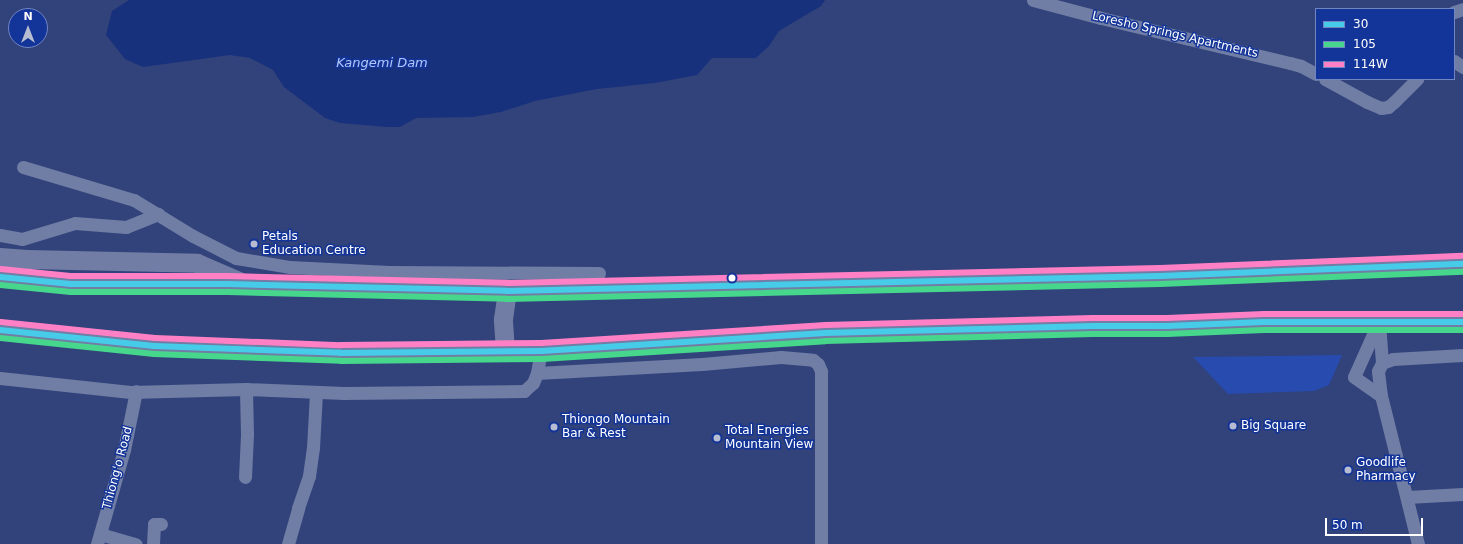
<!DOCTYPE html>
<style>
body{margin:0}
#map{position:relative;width:1463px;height:544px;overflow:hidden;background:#31437a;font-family:"DejaVu Sans",sans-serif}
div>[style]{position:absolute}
.green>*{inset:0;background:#274bae}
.water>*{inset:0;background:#18317c}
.minor>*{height:13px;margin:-6.5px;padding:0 6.5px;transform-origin:6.5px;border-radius:6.5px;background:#707da5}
.highway>*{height:19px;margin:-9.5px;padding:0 9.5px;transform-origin:9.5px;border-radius:9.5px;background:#717da4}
.bus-1>*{height:6px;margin:-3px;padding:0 3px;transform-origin:3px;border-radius:3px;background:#46cce9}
.bus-2>*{height:6px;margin:-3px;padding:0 3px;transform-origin:3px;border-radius:3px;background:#46d78d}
.bus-3>*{height:6px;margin:-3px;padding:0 3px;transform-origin:3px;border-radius:3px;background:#ff80c5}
.dots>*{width:11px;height:11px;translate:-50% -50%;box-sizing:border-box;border:2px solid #133498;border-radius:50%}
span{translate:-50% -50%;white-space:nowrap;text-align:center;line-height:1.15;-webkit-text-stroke:3px #133498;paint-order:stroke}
.street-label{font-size:12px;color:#fff}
.poi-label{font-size:12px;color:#fff}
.left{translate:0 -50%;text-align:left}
.water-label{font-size:13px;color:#b1c5fa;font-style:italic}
.legend{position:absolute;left:1315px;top:8px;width:140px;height:72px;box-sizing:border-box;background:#133498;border:1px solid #7185c1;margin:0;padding:5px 7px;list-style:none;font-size:12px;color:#fff}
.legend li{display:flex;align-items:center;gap:8px;height:20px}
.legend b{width:20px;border:1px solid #7185c1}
.north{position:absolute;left:8px;top:8px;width:40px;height:40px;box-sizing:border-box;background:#133498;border:1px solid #7185c1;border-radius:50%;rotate:0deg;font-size:11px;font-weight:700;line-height:16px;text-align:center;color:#fff}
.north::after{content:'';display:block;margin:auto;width:14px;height:18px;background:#b7bdd0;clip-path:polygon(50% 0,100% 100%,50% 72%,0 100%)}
.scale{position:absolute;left:1325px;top:518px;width:98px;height:18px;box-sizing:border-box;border:2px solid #fff;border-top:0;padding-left:5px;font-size:12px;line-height:14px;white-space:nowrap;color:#fff;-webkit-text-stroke:3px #133498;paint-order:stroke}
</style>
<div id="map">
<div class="green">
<i style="clip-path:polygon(1342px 355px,1329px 385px,1314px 391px,1228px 394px,1193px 357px)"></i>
</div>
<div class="water">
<i style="clip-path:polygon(129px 0,825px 0,821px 6px,779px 31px,769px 46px,756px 58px,712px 58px,697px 75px,655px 83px,597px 89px,535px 101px,501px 112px,473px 117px,416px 118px,400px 127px,387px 127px,340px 123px,325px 118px,284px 87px,273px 70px,250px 58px,230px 55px,143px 67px,125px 59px,106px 35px,112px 11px)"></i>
</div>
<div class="minor">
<i style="left:1033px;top:0;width:70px;rotate:14.8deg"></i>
<i style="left:1101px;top:18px;width:194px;rotate:13.4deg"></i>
<i style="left:1290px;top:63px;width:11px;rotate:15deg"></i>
<i style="left:1301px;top:66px;width:17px;rotate:28deg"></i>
<i style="left:1454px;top:12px;width:9px;rotate:-18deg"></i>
<i style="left:1454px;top:61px;width:11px;rotate:34deg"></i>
<i style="left:1325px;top:79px;width:48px;rotate:28.7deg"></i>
<i style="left:1367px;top:102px;width:15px;rotate:23deg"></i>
<i style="left:1381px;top:108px;width:7px;rotate:-8deg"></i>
<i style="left:1388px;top:107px;width:8px;rotate:-40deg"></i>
<i style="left:1394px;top:102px;width:33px;rotate:-45deg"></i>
<i style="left:23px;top:167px;width:116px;rotate:16.6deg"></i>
<i style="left:134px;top:200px;width:69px;rotate:31.4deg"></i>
<i style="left:193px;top:236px;width:48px;rotate:27.1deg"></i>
<i style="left:236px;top:258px;width:55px;rotate:9.5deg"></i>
<i style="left:290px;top:267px;width:99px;rotate:2.9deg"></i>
<i style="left:389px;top:272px;width:210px;rotate:0.3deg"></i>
<i style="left:0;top:235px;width:22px;rotate:10deg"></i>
<i style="left:22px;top:239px;width:55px;rotate:-16.8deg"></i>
<i style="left:75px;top:223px;width:51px;rotate:4.5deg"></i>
<i style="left:126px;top:227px;width:35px;rotate:-22deg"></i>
<i style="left:1379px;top:321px;width:61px;rotate:114.1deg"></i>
<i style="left:1354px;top:377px;width:33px;rotate:35deg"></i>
<i style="left:1379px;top:322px;width:41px;rotate:85.8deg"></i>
<i style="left:537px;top:373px;width:165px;rotate:-3.1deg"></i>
<i style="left:702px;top:364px;width:79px;rotate:-5.1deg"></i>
<i style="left:781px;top:357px;width:32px;rotate:5deg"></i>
<i style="left:813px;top:360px;width:6px;rotate:39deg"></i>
<i style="left:818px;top:364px;width:8px;rotate:67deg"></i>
<i style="left:821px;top:371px;width:173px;rotate:90deg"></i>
<i style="left:0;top:378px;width:131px;rotate:6.1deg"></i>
<i style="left:130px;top:392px;width:116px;rotate:-1.5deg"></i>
<i style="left:246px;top:389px;width:98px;rotate:2.3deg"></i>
<i style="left:344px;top:393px;width:180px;rotate:-0.6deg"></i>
<i style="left:524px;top:391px;width:12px;rotate:-42deg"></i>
<i style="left:533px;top:383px;width:11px;rotate:-68deg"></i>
<i style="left:537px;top:373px;width:22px;rotate:-80deg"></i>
<i style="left:245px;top:477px;width:43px;rotate:-87.3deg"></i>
<i style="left:247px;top:434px;width:45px;rotate:-91.3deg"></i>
<i style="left:1407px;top:497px;width:56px;rotate:-3.1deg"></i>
<i style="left:100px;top:534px;width:37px;rotate:16deg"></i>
<i style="left:97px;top:544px;width:98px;rotate:-74deg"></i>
<i style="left:124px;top:450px;width:60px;rotate:-78.5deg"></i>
<i style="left:153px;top:544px;width:20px;rotate:-87deg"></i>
<i style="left:154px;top:524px;width:7px"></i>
<i style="left:288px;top:544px;width:37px;rotate:-74deg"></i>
<i style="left:298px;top:508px;width:34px;rotate:-71deg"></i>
<i style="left:309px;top:476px;width:28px;rotate:-82deg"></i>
<i style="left:313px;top:448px;width:56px;rotate:-86.9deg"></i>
<i style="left:1418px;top:544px;width:153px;rotate:-104deg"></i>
<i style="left:1381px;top:396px;width:25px;rotate:-97deg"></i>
<i style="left:1378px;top:371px;width:9px;rotate:-63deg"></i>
<i style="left:1382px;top:363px;width:12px;rotate:-20deg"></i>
<i style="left:1393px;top:359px;width:70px;rotate:-3.3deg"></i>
</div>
<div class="highway">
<i style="left:0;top:257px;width:27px;rotate:4deg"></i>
<i style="left:27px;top:259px;width:170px;rotate:1.3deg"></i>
<i style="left:197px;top:263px;width:46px;rotate:23.2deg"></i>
<i style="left:0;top:277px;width:71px;rotate:5.6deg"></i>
<i style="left:71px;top:284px;width:157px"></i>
<i style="left:228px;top:284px;width:279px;rotate:1.4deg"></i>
<i style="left:507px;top:291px;width:653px;rotate:-1.32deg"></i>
<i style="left:1160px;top:276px;width:303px;rotate:-2.3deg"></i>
<i style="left:0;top:330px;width:155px;rotate:5.9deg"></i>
<i style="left:154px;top:346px;width:187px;rotate:2.1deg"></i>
<i style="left:341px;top:353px;width:200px;rotate:-0.6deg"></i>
<i style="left:541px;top:351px;width:285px;rotate:-3.6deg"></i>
<i style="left:825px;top:333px;width:268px;rotate:-1.5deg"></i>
<i style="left:1093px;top:326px;width:74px"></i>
<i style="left:1167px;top:326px;width:97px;rotate:-2.4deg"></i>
<i style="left:1264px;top:322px;width:199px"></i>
<i style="left:505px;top:350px;width:31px;rotate:-94deg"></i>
<i style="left:503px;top:319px;width:28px;rotate:-82deg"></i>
</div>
<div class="bus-1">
<i style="left:0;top:277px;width:71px;rotate:5.6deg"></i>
<i style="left:71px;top:284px;width:157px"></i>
<i style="left:228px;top:284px;width:279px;rotate:1.4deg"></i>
<i style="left:507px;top:291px;width:653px;rotate:-1.32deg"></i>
<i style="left:1160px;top:276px;width:303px;rotate:-2.3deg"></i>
<i style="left:0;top:330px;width:155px;rotate:5.9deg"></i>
<i style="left:154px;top:346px;width:187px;rotate:2.1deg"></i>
<i style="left:341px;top:353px;width:200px;rotate:-0.6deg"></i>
<i style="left:541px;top:351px;width:285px;rotate:-3.6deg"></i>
<i style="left:825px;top:333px;width:268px;rotate:-1.5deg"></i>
<i style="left:1093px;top:326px;width:74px"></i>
<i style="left:1167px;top:326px;width:97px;rotate:-2.4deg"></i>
<i style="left:1264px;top:322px;width:199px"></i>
</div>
<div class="bus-2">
<i style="left:0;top:285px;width:71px;rotate:5.6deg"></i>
<i style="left:71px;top:292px;width:157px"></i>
<i style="left:228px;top:292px;width:279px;rotate:1.4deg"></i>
<i style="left:507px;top:299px;width:653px;rotate:-1.32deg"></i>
<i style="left:1160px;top:284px;width:303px;rotate:-2.3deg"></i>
<i style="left:0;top:338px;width:155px;rotate:5.9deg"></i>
<i style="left:154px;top:354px;width:187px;rotate:2.1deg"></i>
<i style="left:341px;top:361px;width:201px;rotate:-0.6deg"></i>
<i style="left:542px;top:359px;width:284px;rotate:-3.6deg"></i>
<i style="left:825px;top:341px;width:268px;rotate:-1.5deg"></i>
<i style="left:1093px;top:334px;width:74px"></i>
<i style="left:1167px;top:334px;width:97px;rotate:-2.4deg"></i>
<i style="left:1264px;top:330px;width:199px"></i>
</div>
<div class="bus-3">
<i style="left:1px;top:269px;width:70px;rotate:5.7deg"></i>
<i style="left:71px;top:276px;width:157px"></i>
<i style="left:228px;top:276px;width:279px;rotate:1.4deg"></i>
<i style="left:507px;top:283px;width:653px;rotate:-1.32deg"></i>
<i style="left:1160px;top:268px;width:303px;rotate:-2.3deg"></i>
<i style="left:1px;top:322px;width:155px;rotate:5.9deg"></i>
<i style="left:155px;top:338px;width:186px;rotate:2.2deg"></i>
<i style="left:341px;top:345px;width:200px;rotate:-0.6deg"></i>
<i style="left:541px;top:343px;width:285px;rotate:-3.6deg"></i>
<i style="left:825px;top:325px;width:268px;rotate:-1.5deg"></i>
<i style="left:1093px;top:318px;width:74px"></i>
<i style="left:1167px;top:318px;width:97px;rotate:-2.4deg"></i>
<i style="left:1264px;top:314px;width:199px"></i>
</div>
<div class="dots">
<i style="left:254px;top:244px;background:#b7bdd0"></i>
<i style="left:732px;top:278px;background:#fff"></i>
<i style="left:1233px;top:426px;background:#b7bdd0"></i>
<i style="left:554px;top:427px;background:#b7bdd0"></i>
<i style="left:717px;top:438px;background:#b7bdd0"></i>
<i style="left:1348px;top:470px;background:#b7bdd0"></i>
</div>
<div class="street-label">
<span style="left:1175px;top:35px;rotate:13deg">Loresho Springs Apartments</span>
<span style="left:118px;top:468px;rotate:-75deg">Thiong'o Road</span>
</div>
<div class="poi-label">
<span class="left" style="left:262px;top:244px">Petals<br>Education Centre</span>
<span class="left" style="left:562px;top:427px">Thiongo Mountain<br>Bar &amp; Rest</span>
<span class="left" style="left:1241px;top:426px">Big Square</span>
<span class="left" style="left:725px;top:438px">Total Energies<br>Mountain View</span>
<span class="left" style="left:1356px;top:470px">Goodlife<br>Pharmacy</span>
</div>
<div class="water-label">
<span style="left:382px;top:63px">Kangemi Dam</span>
</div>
<ul class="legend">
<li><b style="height:5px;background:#46cce9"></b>30</li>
<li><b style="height:5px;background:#46d78d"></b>105</li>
<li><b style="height:5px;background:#ff80c5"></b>114W</li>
</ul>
<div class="north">N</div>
<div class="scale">50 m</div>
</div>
